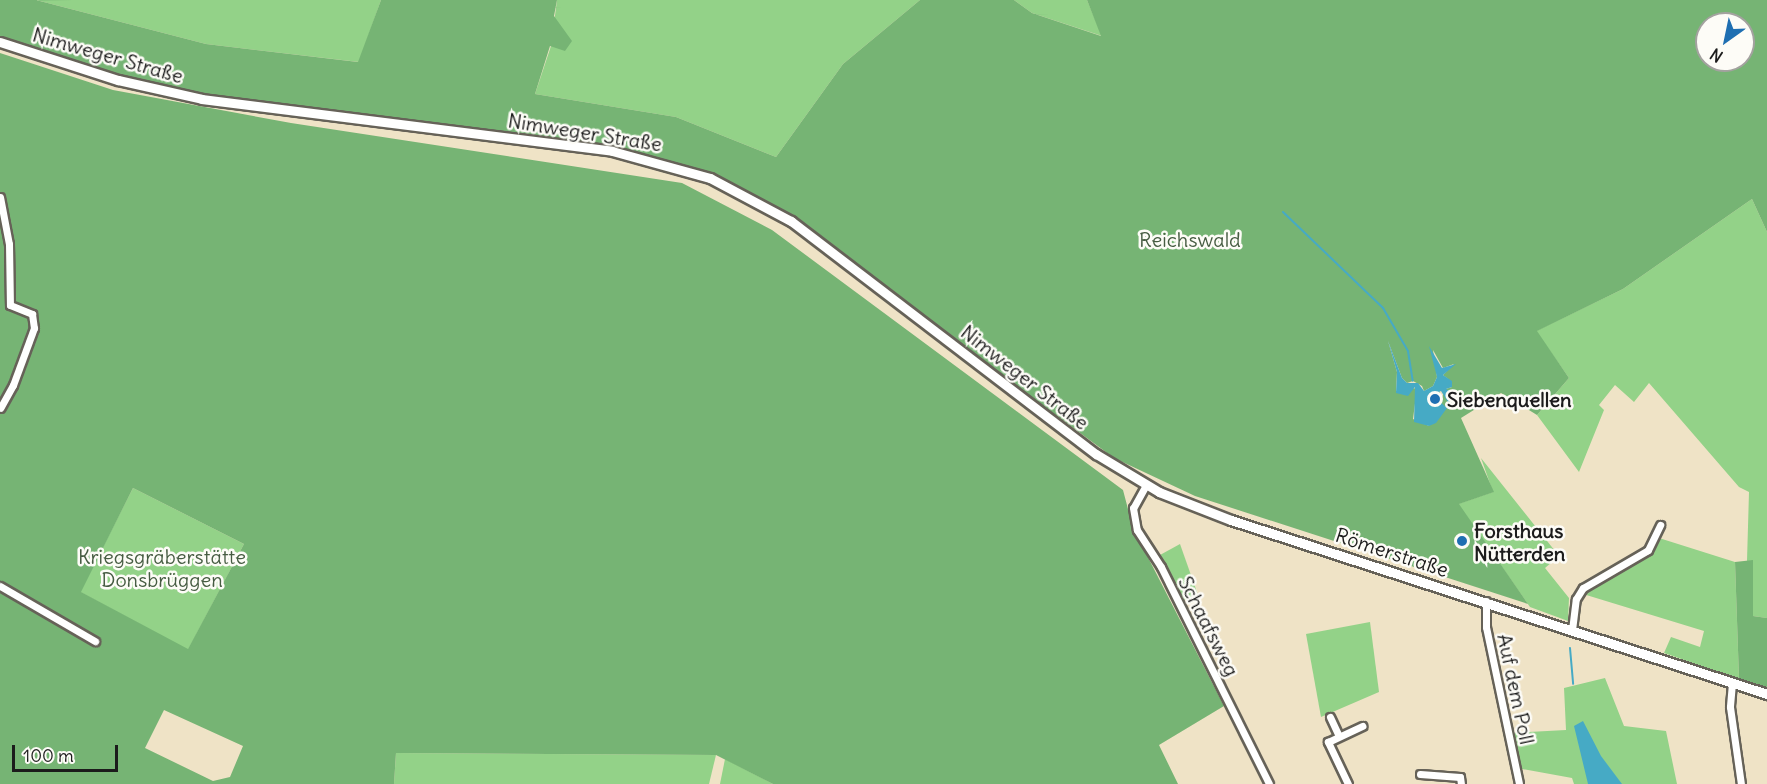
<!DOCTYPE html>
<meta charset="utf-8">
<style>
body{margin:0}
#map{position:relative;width:1767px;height:784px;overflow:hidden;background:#efe3c6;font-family:Delius,sans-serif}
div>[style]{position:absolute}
.green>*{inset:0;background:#93d288}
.forest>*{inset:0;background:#76b474}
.water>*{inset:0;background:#46aac5}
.stream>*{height:2px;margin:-1px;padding:0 1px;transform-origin:1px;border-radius:1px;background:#46aac5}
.roads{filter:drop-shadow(2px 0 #666258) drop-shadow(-2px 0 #666258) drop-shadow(0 2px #666258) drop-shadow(0 -2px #666258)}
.minor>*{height:7px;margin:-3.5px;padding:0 3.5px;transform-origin:3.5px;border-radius:3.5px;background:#fff}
.secondary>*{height:9px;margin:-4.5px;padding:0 4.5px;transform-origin:4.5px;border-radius:4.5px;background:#fff}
.dots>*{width:16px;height:16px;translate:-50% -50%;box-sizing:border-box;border:3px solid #fdfcf7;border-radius:50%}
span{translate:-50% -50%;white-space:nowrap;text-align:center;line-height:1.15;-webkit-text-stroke:5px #fdfcf7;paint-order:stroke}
.street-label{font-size:20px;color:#1c1c1c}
.park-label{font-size:20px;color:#465c42}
.poi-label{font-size:20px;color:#1c1c1c;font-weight:700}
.left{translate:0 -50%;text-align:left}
.north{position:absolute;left:1695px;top:12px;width:60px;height:60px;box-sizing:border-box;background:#fdfcf7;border:2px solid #a3a29f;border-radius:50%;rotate:213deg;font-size:16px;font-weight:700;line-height:24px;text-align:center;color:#1c1c1c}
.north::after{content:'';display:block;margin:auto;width:21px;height:27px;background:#1f6fb2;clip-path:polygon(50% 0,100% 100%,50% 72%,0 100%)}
.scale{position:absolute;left:12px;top:745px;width:106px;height:27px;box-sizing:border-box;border:3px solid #1c1c1c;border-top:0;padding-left:8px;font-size:18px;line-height:21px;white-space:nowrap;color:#1c1c1c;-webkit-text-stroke:4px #fdfcf7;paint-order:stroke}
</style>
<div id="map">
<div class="green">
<i style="clip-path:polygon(36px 0,381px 0,359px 62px,206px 44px)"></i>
<i style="clip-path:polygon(557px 0,920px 0,843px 64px,776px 157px,676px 117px,535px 94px,551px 46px)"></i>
<i style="clip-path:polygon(1014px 0,1087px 0,1102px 36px,1032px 13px)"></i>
<i style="clip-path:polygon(1752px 199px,1767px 232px,1767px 618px,1753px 616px,1753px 561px,1747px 561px,1749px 492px,1739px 487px,1649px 383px,1634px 402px,1615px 385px,1599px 405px,1604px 410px,1579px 472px,1537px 415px,1569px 378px,1536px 331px,1623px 289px)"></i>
<i style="clip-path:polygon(1481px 458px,1559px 556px,1545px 568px,1569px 598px,1568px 621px,1530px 607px,1458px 504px,1493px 492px)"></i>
<i style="clip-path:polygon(133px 488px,244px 544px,188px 650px,80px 592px)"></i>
<i style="clip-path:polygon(1659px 538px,1735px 562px,1739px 679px,1664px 653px,1671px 637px,1700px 647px,1704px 631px,1583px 594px,1652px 554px)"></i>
<i style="clip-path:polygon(1180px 544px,1198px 595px,1184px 600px,1160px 555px)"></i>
<i style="clip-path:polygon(1370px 622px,1379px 692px,1321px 717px,1306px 634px)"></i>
<i style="clip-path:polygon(1605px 678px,1624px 726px,1666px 731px,1677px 784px,1574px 784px,1572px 778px,1517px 768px,1510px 733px,1566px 730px,1564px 688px)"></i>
<i style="clip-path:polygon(396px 753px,716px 755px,709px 784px,394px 784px)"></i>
<i style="clip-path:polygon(725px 759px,773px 784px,720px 784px)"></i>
</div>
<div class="forest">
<i style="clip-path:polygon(evenodd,0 0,36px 0,206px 44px,358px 62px,381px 0,557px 0,554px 16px,572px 41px,565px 51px,550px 46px,535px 94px,676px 117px,776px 157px,843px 64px,920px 0,1014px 0,1032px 13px,1101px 36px,1087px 0,1767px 0,1767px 232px,1752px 199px,1623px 289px,1537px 331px,1569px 378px,1537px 415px,1501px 393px,1461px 418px,1494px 492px,1459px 504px,1528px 604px,1195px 496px,1114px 458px,878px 284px,753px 198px,665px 163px,287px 110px,118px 80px,0 37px,0 0,1707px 24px,1743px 24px,1743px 60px,1707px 60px,1707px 24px,0 0,1388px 341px,1402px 378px,1407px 383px,1413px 381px,1422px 386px,1424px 391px,1433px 386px,1437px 377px,1433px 350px,1443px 368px,1454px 364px,1443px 375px,1452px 382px,1452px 387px,1446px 389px,1442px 397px,1439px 391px,1432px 396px,1437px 399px,1429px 426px,1413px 419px,1417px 388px,1396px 391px,1397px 372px,1388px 341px)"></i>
<i style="clip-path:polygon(evenodd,0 53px,113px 90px,291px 123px,682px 183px,772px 230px,1123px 490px,1133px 528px,1224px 706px,1159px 745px,1178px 784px,773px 784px,716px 755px,396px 753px,394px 784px,0 784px,0 53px,133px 488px,244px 544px,188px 649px,81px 592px,133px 488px,0 53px,164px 710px,243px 746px,230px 777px,213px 781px,145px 748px,164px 710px)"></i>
<i style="clip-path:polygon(1753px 560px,1753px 616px,1767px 618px,1767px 687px,1739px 679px,1735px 562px)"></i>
</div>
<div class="water">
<i style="clip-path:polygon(1388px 341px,1402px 378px,1407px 383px,1418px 383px,1424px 391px,1433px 386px,1437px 377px,1429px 346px,1442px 368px,1456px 364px,1443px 375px,1452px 381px,1452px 387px,1446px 389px,1454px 394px,1449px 404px,1441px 391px,1432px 395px,1447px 408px,1436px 423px,1429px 426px,1414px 422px,1415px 387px,1408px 396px,1396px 393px,1397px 372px)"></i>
<i style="clip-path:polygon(1583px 721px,1601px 756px,1622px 784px,1588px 784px,1574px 726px)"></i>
</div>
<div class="stream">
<i style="left:1283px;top:212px;width:139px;rotate:43.8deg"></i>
<i style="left:1383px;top:308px;width:50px;rotate:59.8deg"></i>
<i style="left:1408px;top:351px;width:30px;rotate:81deg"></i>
<i style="left:1570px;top:648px;width:36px;rotate:85deg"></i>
</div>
<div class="roads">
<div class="minor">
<i style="left:0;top:197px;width:48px;rotate:79.2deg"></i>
<i style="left:9px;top:244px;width:61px;rotate:89.1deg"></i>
<i style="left:10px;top:305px;width:24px;rotate:22deg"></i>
<i style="left:32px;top:314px;width:14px;rotate:82deg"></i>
<i style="left:34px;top:328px;width:61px;rotate:110.2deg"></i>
<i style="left:13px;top:385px;width:26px;rotate:119deg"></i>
<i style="left:1146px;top:485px;width:26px;rotate:119deg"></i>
<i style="left:1133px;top:508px;width:22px;rotate:80deg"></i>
<i style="left:1137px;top:530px;width:44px;rotate:57deg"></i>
<i style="left:1161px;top:567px;width:242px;rotate:63.5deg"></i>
<i style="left:0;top:586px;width:110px;rotate:30.1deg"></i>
<i style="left:1486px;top:601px;width:26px;rotate:90deg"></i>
<i style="left:1486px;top:627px;width:160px;rotate:78.1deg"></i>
<i style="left:1572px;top:630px;width:31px;rotate:-83deg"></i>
<i style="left:1576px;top:599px;width:13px;rotate:-58deg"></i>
<i style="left:1583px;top:588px;width:75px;rotate:-30.3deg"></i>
<i style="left:1648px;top:550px;width:28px;rotate:-64deg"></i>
<i style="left:1732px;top:683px;width:24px;rotate:95deg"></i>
<i style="left:1730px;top:707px;width:78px;rotate:81.9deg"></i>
<i style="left:1330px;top:717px;width:21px;rotate:65deg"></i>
<i style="left:1420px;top:774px;width:40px;rotate:4.3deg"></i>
<i style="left:1460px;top:777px;width:7px;rotate:82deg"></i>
<i style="left:1348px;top:784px;width:47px;rotate:-115.5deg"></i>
<i style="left:1328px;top:742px;width:38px;rotate:-25deg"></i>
</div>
<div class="secondary">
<i style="left:0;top:42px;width:124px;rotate:17.9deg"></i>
<i style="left:118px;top:80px;width:86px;rotate:12.7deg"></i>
<i style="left:202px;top:99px;width:413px;rotate:7.2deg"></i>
<i style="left:612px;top:151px;width:102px;rotate:15.4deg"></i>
<i style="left:710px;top:178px;width:92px;rotate:28deg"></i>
<i style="left:791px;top:221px;width:384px;rotate:37.4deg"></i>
<i style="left:1096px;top:454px;width:74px;rotate:31.1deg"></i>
<i style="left:1159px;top:492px;width:77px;rotate:21.3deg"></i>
<i style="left:1231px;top:520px;width:564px;rotate:17.98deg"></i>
</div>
</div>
<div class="dots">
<i style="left:1435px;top:399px;background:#1f6fb2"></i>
<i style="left:1462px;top:541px;background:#1f6fb2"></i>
</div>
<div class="street-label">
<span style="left:108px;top:55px;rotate:16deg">Nimweger Straße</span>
<span style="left:585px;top:132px;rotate:9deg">Nimweger Straße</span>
<span style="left:1025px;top:377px;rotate:38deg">Nimweger Straße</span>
<span style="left:1392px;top:552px;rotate:18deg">Römerstraße</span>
<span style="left:1209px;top:626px;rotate:63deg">Schaafsweg</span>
<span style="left:1516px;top:689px;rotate:78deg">Auf dem Poll</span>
</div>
<div class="park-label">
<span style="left:1190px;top:239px">Reichswald</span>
<span style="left:162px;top:568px">Kriegsgräberstätte<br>Donsbrüggen</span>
</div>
<div class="poi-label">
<span class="left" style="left:1447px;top:399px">Siebenquellen</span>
<span class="left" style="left:1474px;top:542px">Forsthaus<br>Nütterden</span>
</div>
<div class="north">N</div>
<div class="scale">100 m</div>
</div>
